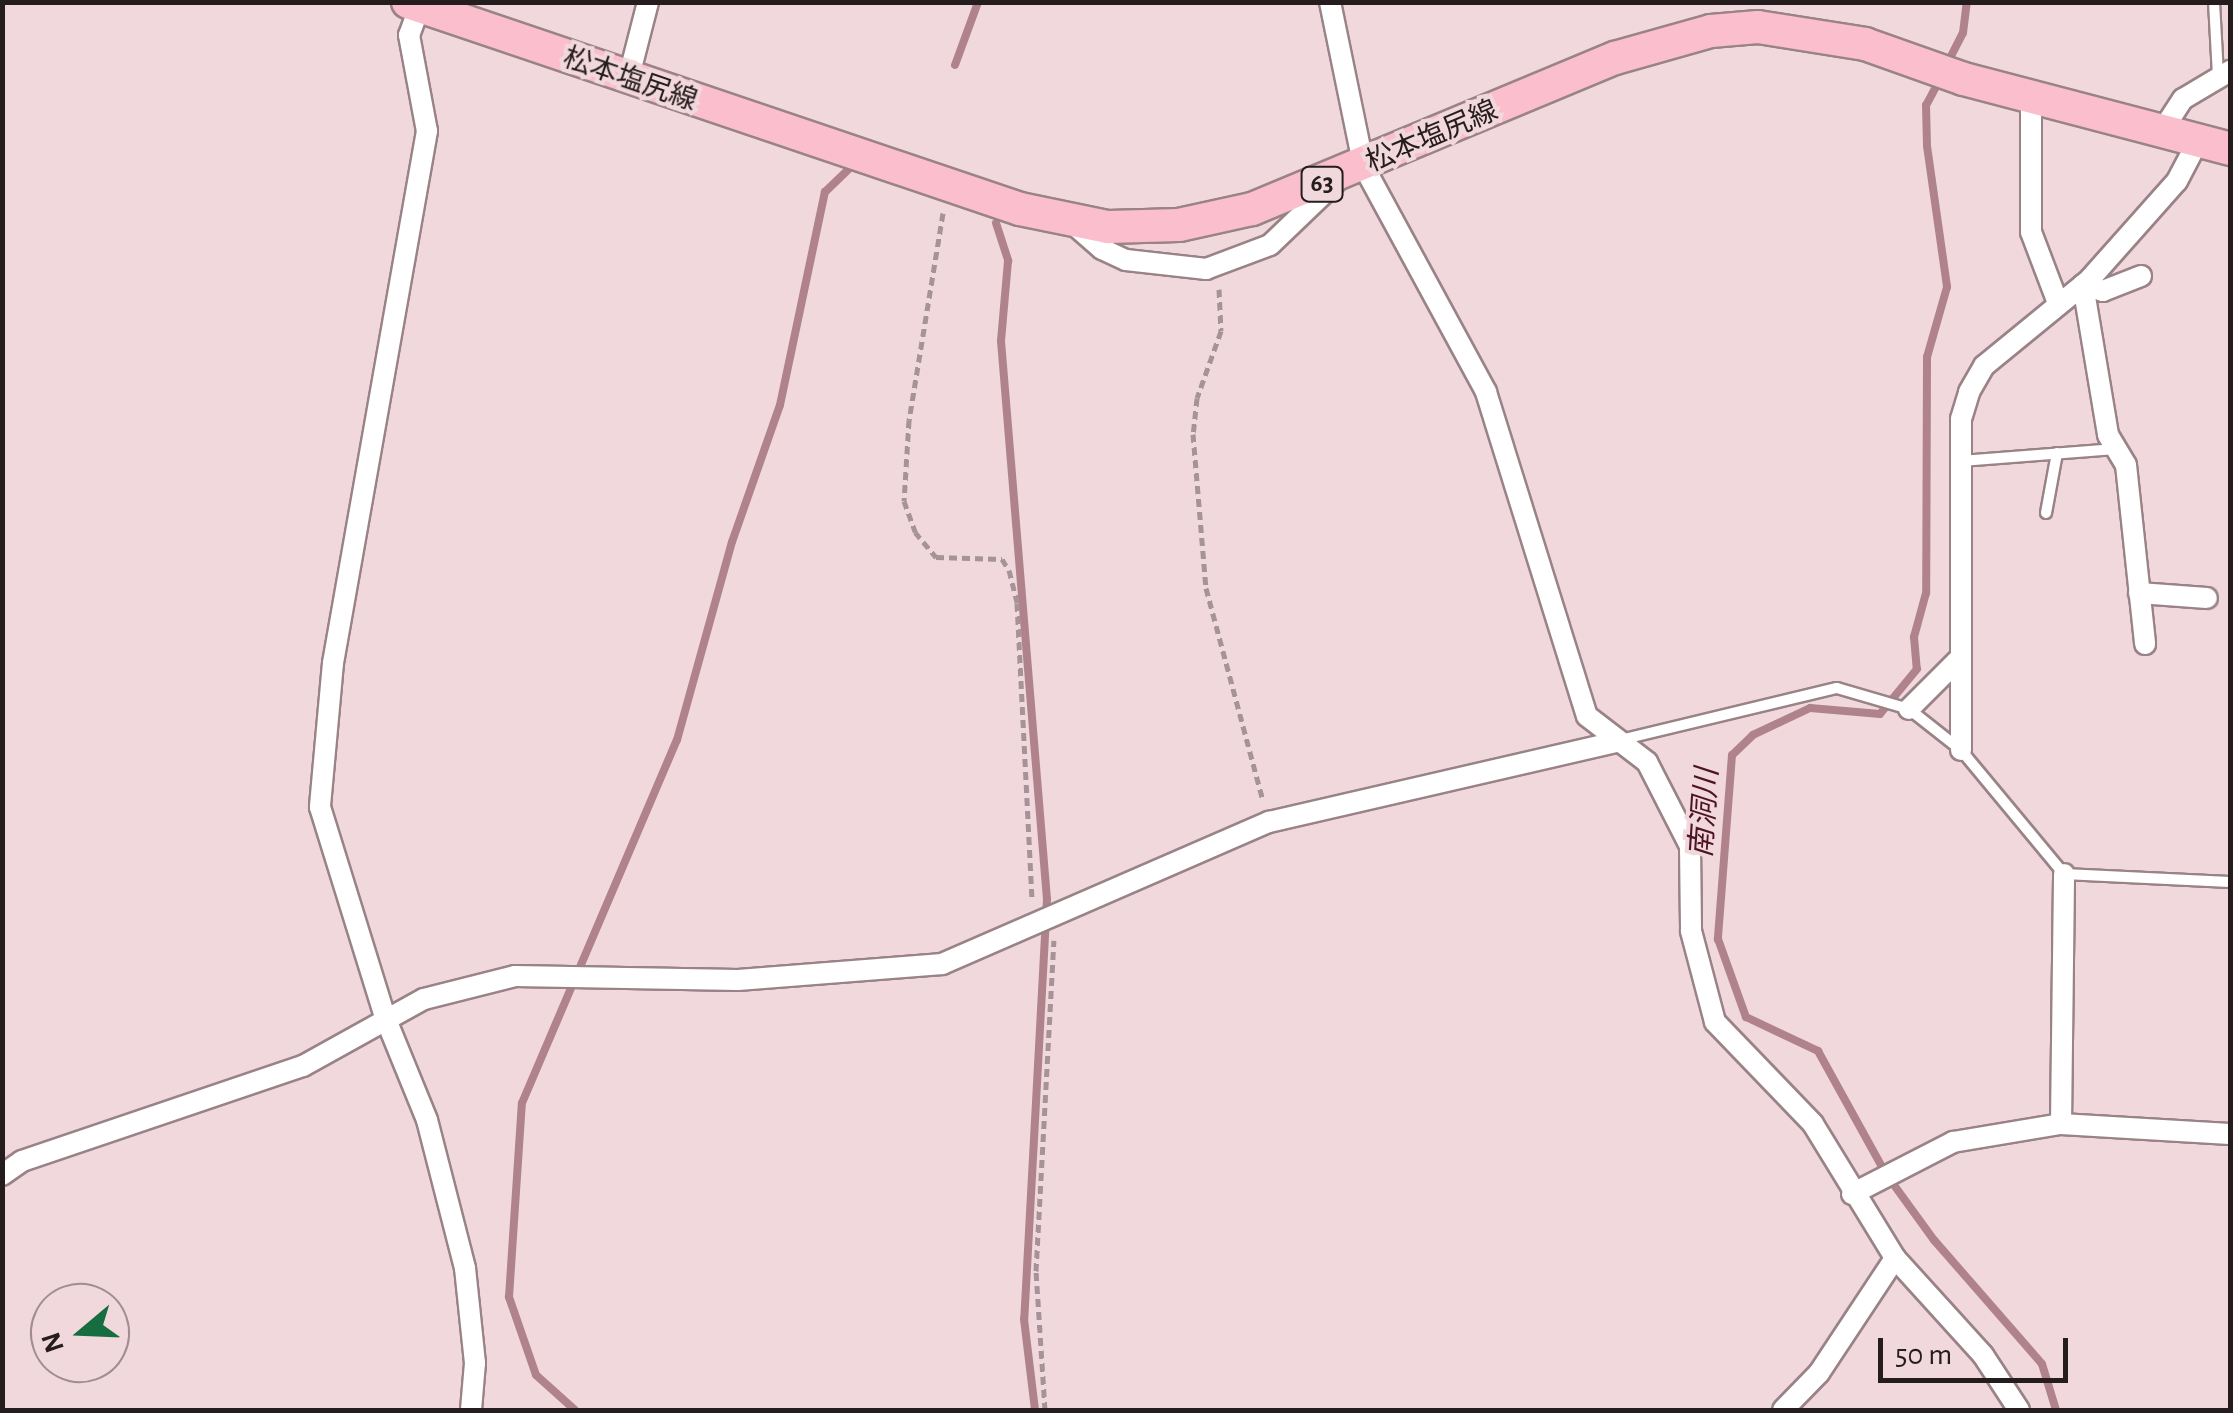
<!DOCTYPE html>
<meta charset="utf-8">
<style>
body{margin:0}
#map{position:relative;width:2233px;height:1413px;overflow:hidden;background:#f1d8dd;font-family:"Alegreya Sans","Noto Sans JP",sans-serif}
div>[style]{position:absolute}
.stream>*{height:8px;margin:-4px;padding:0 4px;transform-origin:4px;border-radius:4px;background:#b0838c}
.path>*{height:5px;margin-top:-2.5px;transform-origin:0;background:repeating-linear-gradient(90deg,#a69397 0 8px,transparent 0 13px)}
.roads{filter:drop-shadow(2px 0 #998387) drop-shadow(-2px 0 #998387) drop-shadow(0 2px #998387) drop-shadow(0 -2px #998387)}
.lane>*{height:10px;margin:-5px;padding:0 5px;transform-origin:5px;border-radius:5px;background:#fff}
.street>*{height:20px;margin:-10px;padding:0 10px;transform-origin:10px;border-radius:10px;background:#fff}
.primary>*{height:32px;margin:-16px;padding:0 16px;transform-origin:16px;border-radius:16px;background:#fabecc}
span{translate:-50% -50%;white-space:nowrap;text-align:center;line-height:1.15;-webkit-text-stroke:8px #f1d8dd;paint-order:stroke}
.shield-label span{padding:2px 8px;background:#f1d8dd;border:2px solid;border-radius:8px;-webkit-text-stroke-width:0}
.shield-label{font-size:25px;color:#251c1e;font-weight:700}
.street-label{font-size:28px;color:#251c1e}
.water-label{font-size:30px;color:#4d1426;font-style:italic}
.frame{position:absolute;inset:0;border:5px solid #251c1e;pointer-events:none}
.north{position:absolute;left:30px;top:1283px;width:100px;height:100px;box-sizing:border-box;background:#f1d8dd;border:2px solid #9f8d91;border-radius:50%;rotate:251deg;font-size:28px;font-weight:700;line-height:40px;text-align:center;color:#251c1e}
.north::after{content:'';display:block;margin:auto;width:35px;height:45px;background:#156d40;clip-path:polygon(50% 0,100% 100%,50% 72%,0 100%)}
.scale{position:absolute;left:1878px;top:1338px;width:190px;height:45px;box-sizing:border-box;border:5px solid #251c1e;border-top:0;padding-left:12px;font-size:30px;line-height:35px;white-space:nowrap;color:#251c1e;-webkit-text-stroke:8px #f1d8dd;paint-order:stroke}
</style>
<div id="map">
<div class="stream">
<i style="left:1947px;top:64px;width:35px;rotate:-63deg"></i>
<i style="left:1963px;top:33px;width:31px;rotate:-83deg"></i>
<i style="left:955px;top:65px;width:67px;rotate:-69.9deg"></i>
<i style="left:1939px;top:81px;width:27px;rotate:118deg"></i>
<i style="left:1926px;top:105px;width:41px;rotate:88.6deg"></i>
<i style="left:1927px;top:146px;width:142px;rotate:81.9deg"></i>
<i style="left:1947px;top:287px;width:73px;rotate:105.9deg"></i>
<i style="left:1927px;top:357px;width:236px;rotate:90.2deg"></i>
<i style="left:1926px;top:593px;width:46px;rotate:105.3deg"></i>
<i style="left:1914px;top:637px;width:32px;rotate:85deg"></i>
<i style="left:1917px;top:669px;width:58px;rotate:129.4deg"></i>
<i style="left:1880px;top:714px;width:70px;rotate:-175.1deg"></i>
<i style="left:1810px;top:708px;width:63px;rotate:154.7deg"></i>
<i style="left:1753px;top:735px;width:29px;rotate:136deg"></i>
<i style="left:1732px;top:755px;width:185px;rotate:94.4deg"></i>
<i style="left:1718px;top:939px;width:83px;rotate:70.3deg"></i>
<i style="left:1746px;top:1017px;width:80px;rotate:25.3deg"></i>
<i style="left:1818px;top:1051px;width:141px;rotate:61.1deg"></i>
<i style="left:1886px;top:1174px;width:82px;rotate:54deg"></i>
<i style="left:1934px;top:1240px;width:164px;rotate:48.9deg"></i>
<i style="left:2042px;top:1364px;width:48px;rotate:73.1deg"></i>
<i style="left:996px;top:223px;width:40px;rotate:72deg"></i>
<i style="left:1008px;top:261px;width:80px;rotate:95deg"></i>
<i style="left:1001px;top:341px;width:560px;rotate:85.29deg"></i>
<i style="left:1047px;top:899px;width:421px;rotate:93.1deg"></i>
<i style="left:1024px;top:1319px;width:92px;rotate:83.1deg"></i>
<i style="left:575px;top:1410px;width:52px;rotate:-138.1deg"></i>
<i style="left:536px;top:1375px;width:83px;rotate:-109.1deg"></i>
<i style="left:509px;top:1297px;width:194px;rotate:-86.2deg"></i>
<i style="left:522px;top:1103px;width:395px;rotate:-66.9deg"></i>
<i style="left:677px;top:740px;width:205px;rotate:-74.5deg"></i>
<i style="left:732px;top:542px;width:145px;rotate:-70.7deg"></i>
<i style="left:780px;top:405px;width:218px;rotate:-78.1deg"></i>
<i style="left:825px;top:192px;width:33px;rotate:-44deg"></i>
</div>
<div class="path">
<i style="left:943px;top:213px;width:210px;rotate:99.3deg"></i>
<i style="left:909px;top:420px;width:81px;rotate:93.5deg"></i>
<i style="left:904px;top:501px;width:33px;rotate:70deg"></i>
<i style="left:915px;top:532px;width:33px;rotate:50deg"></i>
<i style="left:936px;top:557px;width:66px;rotate:1.7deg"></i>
<i style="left:1002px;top:559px;width:13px;rotate:58deg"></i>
<i style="left:1009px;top:570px;width:34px;rotate:76deg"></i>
<i style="left:1017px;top:603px;width:298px;rotate:87.1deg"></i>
<i style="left:1219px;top:289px;width:42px;rotate:87.3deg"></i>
<i style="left:1221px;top:331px;width:71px;rotate:109.7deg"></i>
<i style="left:1197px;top:398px;width:36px;rotate:96deg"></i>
<i style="left:1193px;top:434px;width:155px;rotate:85.2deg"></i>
<i style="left:1206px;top:588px;width:220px;rotate:75deg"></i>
<i style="left:1045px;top:1410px;width:139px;rotate:-93.7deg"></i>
<i style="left:1036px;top:1271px;width:331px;rotate:-86.9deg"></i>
</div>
<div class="roads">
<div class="lane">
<i style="left:2214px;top:2px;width:74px;rotate:86.9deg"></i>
<i style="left:1961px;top:461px;width:155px;rotate:-4.4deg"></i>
<i style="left:2046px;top:513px;width:61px;rotate:-79.6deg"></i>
<i style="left:1620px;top:740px;width:223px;rotate:-13.5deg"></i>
<i style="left:1837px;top:688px;width:75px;rotate:16.3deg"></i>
<i style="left:1909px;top:709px;width:66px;rotate:38.3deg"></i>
<i style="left:1961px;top:750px;width:161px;rotate:50.3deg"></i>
<i style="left:2064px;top:874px;width:166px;rotate:2.8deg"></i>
</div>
<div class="street">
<i style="left:1330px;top:2px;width:168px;rotate:78.4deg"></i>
<i style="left:1364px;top:167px;width:256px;rotate:61.5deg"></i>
<i style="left:1486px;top:392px;width:339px;rotate:72.7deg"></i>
<i style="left:1587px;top:716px;width:76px;rotate:37.5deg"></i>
<i style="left:1647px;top:762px;width:94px;rotate:62.9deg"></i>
<i style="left:1690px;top:846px;width:85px;rotate:89.3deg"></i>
<i style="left:1691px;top:931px;width:94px;rotate:75.2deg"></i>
<i style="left:1715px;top:1022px;width:141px;rotate:46.1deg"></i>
<i style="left:1813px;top:1124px;width:157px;rotate:58.5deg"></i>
<i style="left:1895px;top:1258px;width:131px;rotate:47.8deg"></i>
<i style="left:1983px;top:1355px;width:66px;rotate:56.8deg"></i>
<i style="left:419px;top:8px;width:29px;rotate:110deg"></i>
<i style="left:409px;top:35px;width:98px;rotate:79.4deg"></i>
<i style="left:427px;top:131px;width:540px;rotate:100.02deg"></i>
<i style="left:333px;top:663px;width:145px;rotate:95.2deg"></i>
<i style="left:320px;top:807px;width:220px;rotate:72.8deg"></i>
<i style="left:385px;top:1017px;width:111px;rotate:67.8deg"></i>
<i style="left:427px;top:1120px;width:153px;rotate:75.6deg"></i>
<i style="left:465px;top:1268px;width:96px;rotate:84deg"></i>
<i style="left:475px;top:1363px;width:47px;rotate:94.9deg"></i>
<i style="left:628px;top:80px;width:81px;rotate:-75.6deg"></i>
<i style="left:2031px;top:97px;width:135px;rotate:90deg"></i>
<i style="left:2031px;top:232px;width:76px;rotate:69.2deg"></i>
<i style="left:2162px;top:131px;width:38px;rotate:-57deg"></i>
<i style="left:2183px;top:99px;width:55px;rotate:-30.8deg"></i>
<i style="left:1071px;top:222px;width:41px;rotate:41.1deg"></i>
<i style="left:1102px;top:249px;width:26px;rotate:25deg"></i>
<i style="left:1126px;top:260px;width:81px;rotate:6.4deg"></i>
<i style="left:1206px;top:269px;width:68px;rotate:-20.6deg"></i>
<i style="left:1270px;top:245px;width:98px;rotate:-43.8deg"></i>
<i style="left:2141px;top:276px;width:41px;rotate:158.5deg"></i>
<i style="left:2103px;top:291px;width:21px;rotate:-163deg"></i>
<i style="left:2083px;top:285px;width:152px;rotate:80.5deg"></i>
<i style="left:2108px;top:435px;width:35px;rotate:59deg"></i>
<i style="left:2126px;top:465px;width:180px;rotate:83.9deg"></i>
<i style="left:2139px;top:593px;width:68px;rotate:4.2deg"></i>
<i style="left:1909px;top:709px;width:69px;rotate:-45deg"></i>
<i style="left:1961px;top:750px;width:331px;rotate:-90deg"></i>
<i style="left:1961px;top:419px;width:28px;rotate:-73deg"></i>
<i style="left:1969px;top:392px;width:30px;rotate:-60deg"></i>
<i style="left:1984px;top:366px;width:136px;rotate:-39.3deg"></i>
<i style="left:2089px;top:280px;width:132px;rotate:-48.4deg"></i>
<i style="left:2177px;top:181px;width:45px;rotate:-62.3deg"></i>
<i style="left:2061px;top:1124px;width:250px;rotate:-89.3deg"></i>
<i style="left:2px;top:1175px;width:24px;rotate:-35deg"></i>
<i style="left:22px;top:1161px;width:297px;rotate:-18.7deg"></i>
<i style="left:303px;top:1066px;width:138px;rotate:-29deg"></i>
<i style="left:424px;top:999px;width:94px;rotate:-14.2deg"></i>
<i style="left:515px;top:976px;width:223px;rotate:1deg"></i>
<i style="left:738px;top:980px;width:205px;rotate:-4.5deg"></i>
<i style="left:942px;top:964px;width:357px;rotate:-23.5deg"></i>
<i style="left:1269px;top:822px;width:355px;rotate:-13deg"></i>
<i style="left:1852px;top:1194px;width:114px;rotate:-27.2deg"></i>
<i style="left:1953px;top:1142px;width:109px;rotate:-9.5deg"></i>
<i style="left:2061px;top:1124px;width:169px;rotate:3.4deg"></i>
<i style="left:1783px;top:1410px;width:52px;rotate:-45.8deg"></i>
<i style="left:1819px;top:1373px;width:138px;rotate:-56.5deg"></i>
</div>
<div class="primary">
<i style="left:408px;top:2px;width:646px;rotate:18.69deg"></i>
<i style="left:1020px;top:209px;width:90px;rotate:11.6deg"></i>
<i style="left:1108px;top:227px;width:71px;rotate:-1.6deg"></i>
<i style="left:1179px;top:225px;width:75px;rotate:-12.4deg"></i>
<i style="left:1252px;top:209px;width:393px;rotate:-22.6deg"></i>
<i style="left:1615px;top:58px;width:100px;rotate:-15.7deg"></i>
<i style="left:1711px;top:31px;width:47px;rotate:-4.9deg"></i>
<i style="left:1758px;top:27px;width:108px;rotate:9deg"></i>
<i style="left:1865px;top:44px;width:105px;rotate:19.5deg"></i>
<i style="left:1964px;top:79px;width:275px;rotate:14.7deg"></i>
</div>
</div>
<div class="shield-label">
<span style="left:1322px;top:184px">63</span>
</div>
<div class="street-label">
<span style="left:630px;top:80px;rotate:19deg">松本塩尻線</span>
<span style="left:1432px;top:137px;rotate:-23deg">松本塩尻線</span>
</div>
<div class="water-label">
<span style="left:1705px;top:813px;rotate:-86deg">南洞川</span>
</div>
<div class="frame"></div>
<div class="north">N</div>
<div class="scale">50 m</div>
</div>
